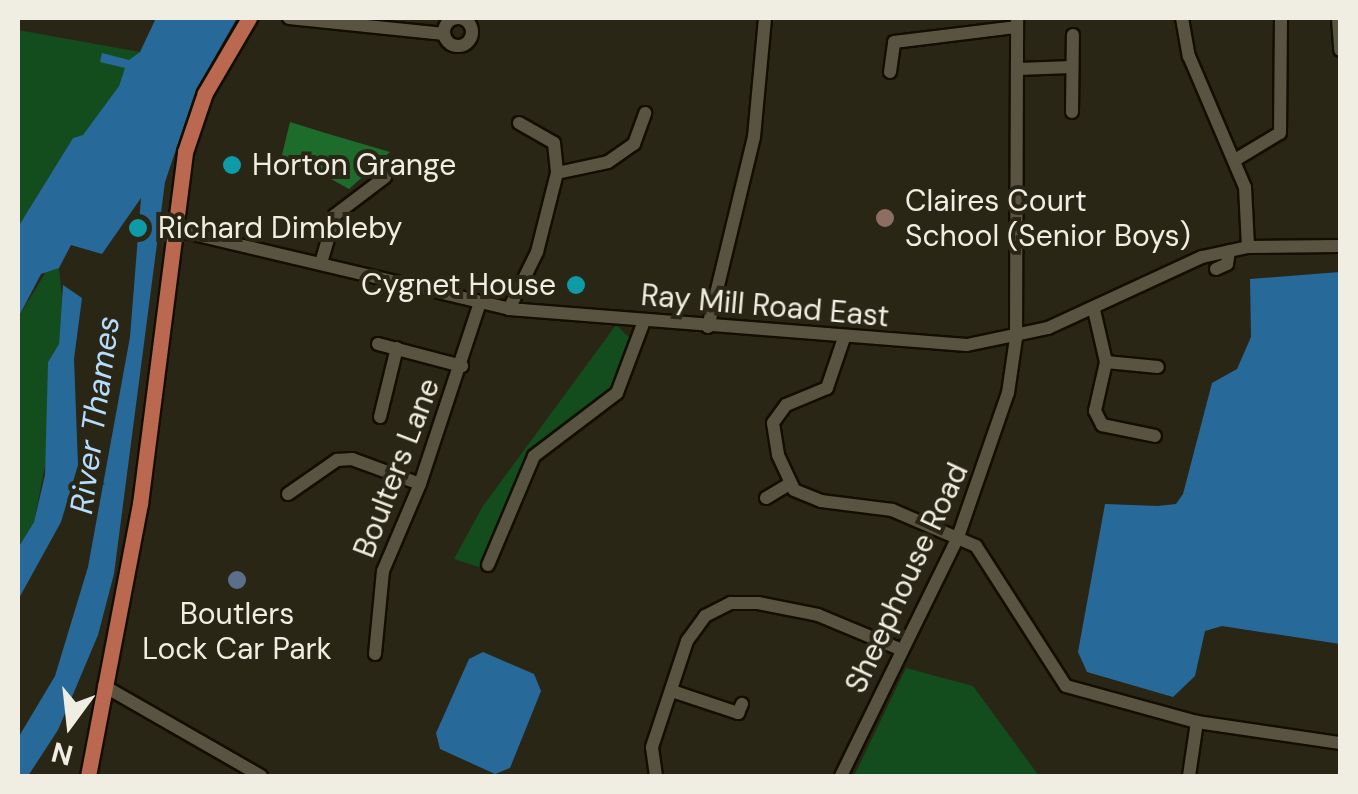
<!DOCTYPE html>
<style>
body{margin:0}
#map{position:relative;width:1358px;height:794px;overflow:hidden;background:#2a2616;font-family:"DM Sans",sans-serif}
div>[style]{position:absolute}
.green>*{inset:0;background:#134c1d}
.forest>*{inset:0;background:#1e6c2b}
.water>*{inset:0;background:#276998}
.roads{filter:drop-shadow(2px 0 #130e02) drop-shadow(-2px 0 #130e02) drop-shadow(0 2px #130e02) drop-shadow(0 -2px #130e02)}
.minor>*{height:12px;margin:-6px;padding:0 6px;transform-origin:6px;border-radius:6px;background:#595442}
.minor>.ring{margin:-6px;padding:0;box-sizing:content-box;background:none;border:12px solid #595442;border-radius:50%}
.major>*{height:15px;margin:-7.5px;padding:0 7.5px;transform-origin:7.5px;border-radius:7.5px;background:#ba6850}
.dots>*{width:28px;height:28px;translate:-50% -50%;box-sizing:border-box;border:5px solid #2a2616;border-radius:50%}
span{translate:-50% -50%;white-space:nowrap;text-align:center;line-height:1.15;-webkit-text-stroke:8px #2a2616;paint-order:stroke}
.poi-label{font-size:30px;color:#f0ede2}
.left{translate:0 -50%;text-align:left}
.right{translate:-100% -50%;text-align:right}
.street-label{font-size:30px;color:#f0ede2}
.water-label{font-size:32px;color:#b5ddfd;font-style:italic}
.frame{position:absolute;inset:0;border:20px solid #f0ede2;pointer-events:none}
.north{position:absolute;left:20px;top:674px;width:100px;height:100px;-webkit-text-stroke:8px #2a2616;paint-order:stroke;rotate:195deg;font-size:28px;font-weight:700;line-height:40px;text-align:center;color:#f0ede2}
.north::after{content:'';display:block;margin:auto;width:35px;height:45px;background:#f0ede2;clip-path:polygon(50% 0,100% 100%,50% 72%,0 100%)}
</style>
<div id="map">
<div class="green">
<i style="clip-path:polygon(18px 30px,140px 52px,128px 61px,119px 86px,83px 136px,73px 138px,18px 227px)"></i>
<i style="clip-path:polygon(49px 267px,59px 268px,62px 297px,59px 344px,48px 362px,48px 451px,34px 522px,18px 548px,18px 318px)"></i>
<i style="clip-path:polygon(616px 325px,631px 339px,604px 401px,553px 432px,526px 460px,482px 568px,454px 559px,483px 506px)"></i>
<i style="clip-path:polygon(906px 668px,973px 686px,1039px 776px,854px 776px)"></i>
</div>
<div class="forest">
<i style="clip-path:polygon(290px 122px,322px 132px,390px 152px,349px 189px,315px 170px,280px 163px)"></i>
</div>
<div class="water">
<i style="clip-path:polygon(156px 18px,237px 18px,196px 90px,165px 182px,114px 574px,98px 635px,58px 730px,28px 776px,18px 776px,18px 738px,55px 676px,88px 567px,130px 337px,141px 198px,102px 254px,71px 245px,59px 268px,41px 274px,18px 318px,18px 227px,73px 138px,83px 135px,119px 86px,125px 68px,100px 62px,102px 53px,129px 60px,140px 52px)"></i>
<i style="clip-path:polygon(1340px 272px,1340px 644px,1222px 626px,1205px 631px,1195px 676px,1173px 697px,1087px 672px,1078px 652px,1105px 504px,1158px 506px,1176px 504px,1183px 494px,1212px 383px,1237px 369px,1251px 337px,1250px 279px)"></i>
<i style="clip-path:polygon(63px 285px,82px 298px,74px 359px,78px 465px,61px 522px,18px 600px,18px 548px,34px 522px,45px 475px,48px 362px,59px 344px)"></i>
<i style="clip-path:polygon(483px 652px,534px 674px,541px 691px,510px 768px,495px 774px,440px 749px,436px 733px,469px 659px)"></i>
</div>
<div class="roads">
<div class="minor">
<i style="left:289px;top:18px;width:156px;rotate:5.9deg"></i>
<i style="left:1182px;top:18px;width:39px;rotate:80deg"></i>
<i style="left:1189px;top:56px;width:142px;rotate:66.9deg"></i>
<i style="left:1245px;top:187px;width:60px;rotate:87.1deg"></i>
<i style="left:1338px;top:18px;width:32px;rotate:86deg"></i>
<i class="ring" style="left:444px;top:18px;width:16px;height:16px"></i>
<i style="left:1018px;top:69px;width:54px;rotate:-2.1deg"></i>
<i style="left:890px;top:72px;width:30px;rotate:-82deg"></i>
<i style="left:894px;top:42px;width:124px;rotate:-7deg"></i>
<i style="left:1072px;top:112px;width:77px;rotate:-89.3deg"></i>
<i style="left:519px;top:123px;width:40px;rotate:29.7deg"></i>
<i style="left:554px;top:143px;width:30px;rotate:84deg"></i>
<i style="left:1235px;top:160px;width:52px;rotate:-31deg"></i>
<i style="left:1280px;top:133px;width:115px;rotate:-89.5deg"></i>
<i style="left:176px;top:230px;width:342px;rotate:13.3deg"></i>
<i style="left:509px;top:309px;width:459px;rotate:4.5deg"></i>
<i style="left:967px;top:345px;width:83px;rotate:-11.9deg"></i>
<i style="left:1048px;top:328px;width:170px;rotate:-24.8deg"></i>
<i style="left:1202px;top:257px;width:47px;rotate:-12.3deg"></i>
<i style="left:1248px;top:247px;width:92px;rotate:-0.6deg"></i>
<i style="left:321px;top:263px;width:50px;rotate:-73.7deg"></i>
<i style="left:335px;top:215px;width:63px;rotate:-37.2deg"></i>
<i style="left:1216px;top:269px;width:12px;rotate:-24deg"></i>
<i style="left:1227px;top:264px;width:13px;rotate:-81deg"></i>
<i style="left:509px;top:309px;width:64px;rotate:-63.8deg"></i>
<i style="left:537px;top:252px;width:81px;rotate:-75.8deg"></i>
<i style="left:557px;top:173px;width:52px;rotate:-12.2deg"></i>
<i style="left:608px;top:162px;width:32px;rotate:-35deg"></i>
<i style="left:634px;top:144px;width:33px;rotate:-70deg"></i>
<i style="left:1094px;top:310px;width:53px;rotate:77deg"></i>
<i style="left:1106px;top:362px;width:50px;rotate:102.7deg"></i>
<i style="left:1095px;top:411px;width:16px;rotate:63deg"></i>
<i style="left:1102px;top:425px;width:54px;rotate:11.7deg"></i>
<i style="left:708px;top:327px;width:195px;rotate:-76.4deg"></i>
<i style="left:754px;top:137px;width:120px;rotate:-84.7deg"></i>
<i style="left:844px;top:338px;width:53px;rotate:108.8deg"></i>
<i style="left:827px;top:388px;width:44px;rotate:157.5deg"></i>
<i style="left:786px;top:405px;width:22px;rotate:126deg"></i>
<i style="left:773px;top:423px;width:32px;rotate:81deg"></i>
<i style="left:778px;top:455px;width:38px;rotate:65deg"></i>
<i style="left:794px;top:490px;width:29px;rotate:22deg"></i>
<i style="left:821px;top:501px;width:72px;rotate:7.2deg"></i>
<i style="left:892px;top:510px;width:91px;rotate:23.2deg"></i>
<i style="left:976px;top:546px;width:166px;rotate:57.3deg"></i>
<i style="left:1066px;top:686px;width:136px;rotate:15.4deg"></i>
<i style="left:1197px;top:722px;width:145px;rotate:8.4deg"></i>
<i style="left:378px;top:344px;width:87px;rotate:14.7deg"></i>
<i style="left:1106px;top:362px;width:52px;rotate:5.5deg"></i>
<i style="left:380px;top:417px;width:71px;rotate:-76.2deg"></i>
<i style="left:288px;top:494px;width:60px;rotate:-34.8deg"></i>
<i style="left:337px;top:460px;width:15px;rotate:-4deg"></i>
<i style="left:352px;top:459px;width:72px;rotate:20.2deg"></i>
<i style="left:766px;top:498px;width:27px;rotate:-31deg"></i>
<i style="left:488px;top:565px;width:118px;rotate:-67.1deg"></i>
<i style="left:534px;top:456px;width:104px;rotate:-37.2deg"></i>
<i style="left:617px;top:393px;width:77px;rotate:-69.4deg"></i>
<i style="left:375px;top:654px;width:83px;rotate:-84.5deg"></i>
<i style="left:383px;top:571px;width:95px;rotate:-67deg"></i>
<i style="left:420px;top:484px;width:191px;rotate:-71.7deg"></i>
<i style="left:104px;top:686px;width:181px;rotate:29.8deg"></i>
<i style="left:672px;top:691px;width:70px;rotate:18.4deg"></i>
<i style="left:738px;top:713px;width:10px;rotate:-66deg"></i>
<i style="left:656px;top:776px;width:29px;rotate:-98deg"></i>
<i style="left:652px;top:747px;width:112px;rotate:-71.7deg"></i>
<i style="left:687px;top:641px;width:31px;rotate:-54deg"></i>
<i style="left:705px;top:616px;width:29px;rotate:-27deg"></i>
<i style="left:731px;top:603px;width:27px"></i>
<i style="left:758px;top:603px;width:61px;rotate:11.3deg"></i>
<i style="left:818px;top:615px;width:91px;rotate:22.6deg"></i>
<i style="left:841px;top:776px;width:266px;rotate:-63.9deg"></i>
<i style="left:958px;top:537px;width:152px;rotate:-70.9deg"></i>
<i style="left:1008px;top:393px;width:56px;rotate:-81.7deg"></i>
<i style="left:1016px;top:338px;width:320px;rotate:-89.8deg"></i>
<i style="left:1189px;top:776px;width:55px;rotate:-81.6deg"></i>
</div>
<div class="major">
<i style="left:88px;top:776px;width:277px;rotate:-79.2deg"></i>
<i style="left:140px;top:504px;width:355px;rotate:-82.7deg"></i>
<i style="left:185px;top:152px;width:62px;rotate:-71.3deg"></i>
<i style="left:205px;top:93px;width:87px;rotate:-59.6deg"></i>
</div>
</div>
<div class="dots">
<i style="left:232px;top:165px;background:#0f9aa8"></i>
<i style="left:885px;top:218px;background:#8d6e63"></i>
<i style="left:138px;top:228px;background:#0f9aa8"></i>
<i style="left:576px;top:285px;background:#0f9aa8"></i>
<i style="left:237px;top:580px;background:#5c6f8a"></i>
</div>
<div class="poi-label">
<span class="left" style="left:252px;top:165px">Horton Grange</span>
<span class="left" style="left:905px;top:218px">Claires Court<br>School (Senior Boys)</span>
<span class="left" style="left:158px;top:228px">Richard Dimbleby</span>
<span class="right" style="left:556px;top:285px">Cygnet House</span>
<span style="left:237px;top:631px">Boutlers<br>Lock Car Park</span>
</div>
<div class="street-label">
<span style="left:765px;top:306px;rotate:5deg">Ray Mill Road East</span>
<span style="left:397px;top:468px;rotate:-69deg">Boulters Lane</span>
<span style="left:907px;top:578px;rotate:-65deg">Sheephouse Road</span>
</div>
<div class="water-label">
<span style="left:95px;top:415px;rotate:-82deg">River Thames</span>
</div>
<div class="frame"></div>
<div class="north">N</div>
</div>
